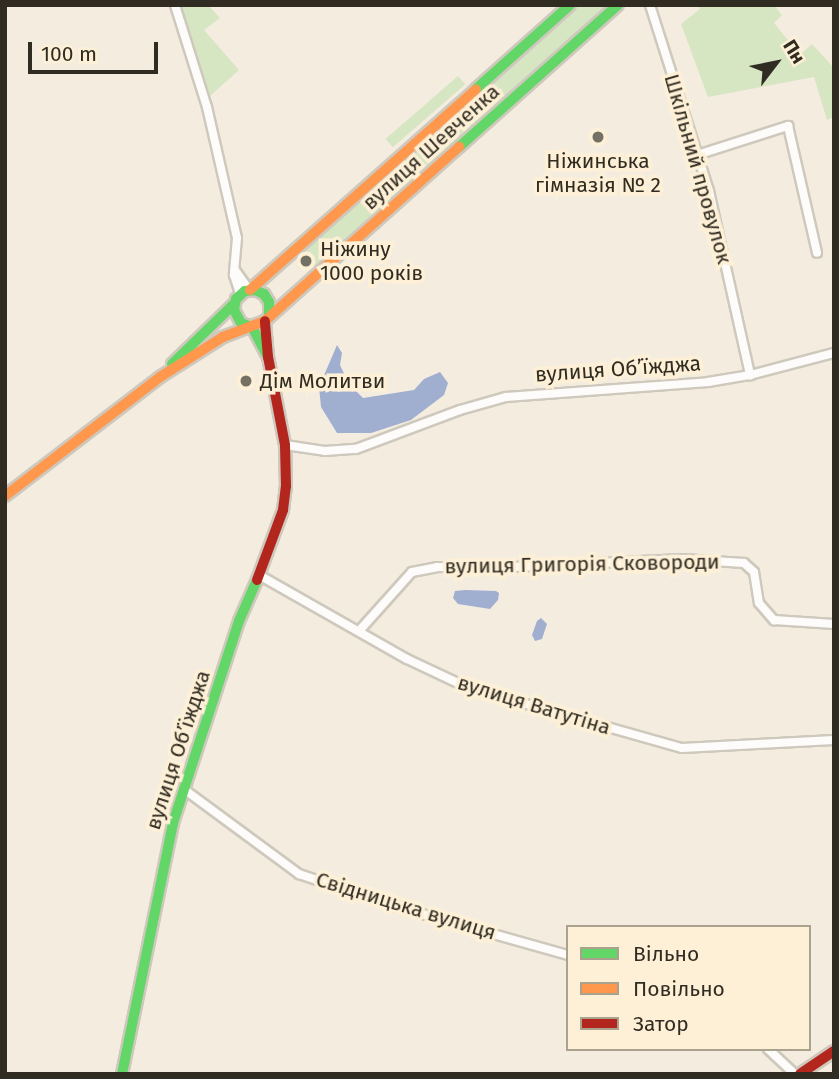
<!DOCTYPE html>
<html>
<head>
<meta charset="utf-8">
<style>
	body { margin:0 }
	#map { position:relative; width:839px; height:1079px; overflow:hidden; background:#f4eddf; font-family:"Fira Sans",sans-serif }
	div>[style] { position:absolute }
	.green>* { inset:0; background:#d6e5c2; transform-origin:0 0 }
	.water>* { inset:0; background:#a0afcf }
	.roads { filter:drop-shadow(2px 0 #cec8bd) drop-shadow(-2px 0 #cec8bd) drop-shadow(0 2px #cec8bd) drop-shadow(0 -2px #cec8bd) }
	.street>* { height:8px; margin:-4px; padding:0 4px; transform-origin:4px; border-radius:4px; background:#fdfcfa }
	.fast>* { height:10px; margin:-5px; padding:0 5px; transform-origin:5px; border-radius:5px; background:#63d668 }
	.slow>* { height:10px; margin:-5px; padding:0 5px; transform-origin:5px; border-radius:5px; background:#ff974d }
	.jam>* { height:10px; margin:-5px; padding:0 5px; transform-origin:5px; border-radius:5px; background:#b3261e }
	.dots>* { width:19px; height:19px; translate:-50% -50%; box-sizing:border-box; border:4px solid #fdf0d6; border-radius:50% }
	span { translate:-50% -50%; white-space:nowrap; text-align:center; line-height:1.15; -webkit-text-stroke:7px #fdf0d6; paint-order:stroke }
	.street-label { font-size:21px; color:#312c22 }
	.poi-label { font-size:21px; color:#312c22 }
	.left { translate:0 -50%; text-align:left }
	.frame { position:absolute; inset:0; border:7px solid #312c22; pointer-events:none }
	.legend { position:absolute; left:566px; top:925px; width:245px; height:126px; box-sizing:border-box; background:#fdf0d6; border:2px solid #aba28e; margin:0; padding:9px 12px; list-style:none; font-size:21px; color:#312c22 }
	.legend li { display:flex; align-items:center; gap:14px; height:35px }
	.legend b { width:35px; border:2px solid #aba28e }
	.north { position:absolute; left:741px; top:28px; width:70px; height:70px; -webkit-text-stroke:5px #fdf0d6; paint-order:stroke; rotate:58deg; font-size:19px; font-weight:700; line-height:28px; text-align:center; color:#312c22 }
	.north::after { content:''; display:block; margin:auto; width:24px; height:32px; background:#312c22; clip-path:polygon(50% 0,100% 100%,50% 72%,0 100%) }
	.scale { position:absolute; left:28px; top:42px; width:130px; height:32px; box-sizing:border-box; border:4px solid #312c22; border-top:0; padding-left:9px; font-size:21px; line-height:24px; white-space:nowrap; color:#312c22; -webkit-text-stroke:5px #fdf0d6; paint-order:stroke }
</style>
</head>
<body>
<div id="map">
	<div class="green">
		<div style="clip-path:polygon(181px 5px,208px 5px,220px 18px,204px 30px,239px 70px,210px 96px)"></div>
		<div style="clip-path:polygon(580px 5px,613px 5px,311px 270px,298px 268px,297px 254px)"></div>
		<div style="clip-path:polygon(697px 5px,774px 5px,782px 15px,774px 23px,800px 55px,812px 44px,834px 68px,834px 117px,827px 120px,814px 77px,708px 97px,681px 24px,700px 9px)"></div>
		<div style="left:458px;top:76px;width:11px;height:96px;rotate:49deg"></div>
	</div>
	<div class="water">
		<div style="clip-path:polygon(337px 345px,342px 353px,340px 365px,349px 384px,363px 398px,414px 390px,424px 379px,440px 372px,448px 383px,444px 395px,411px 420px,371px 433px,337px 433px,321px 407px,319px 387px)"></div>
		<div style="clip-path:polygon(465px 590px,496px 591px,499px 593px,498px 600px,490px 609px,458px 604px,453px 598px,455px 591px)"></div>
		<div style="clip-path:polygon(541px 618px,547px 624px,542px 639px,535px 641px,532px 635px,537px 621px)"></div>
	</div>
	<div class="roads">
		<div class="street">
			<div style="left:175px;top:5px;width:107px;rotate:72.6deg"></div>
			<div style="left:207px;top:107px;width:134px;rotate:77.1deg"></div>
			<div style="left:237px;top:238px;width:37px;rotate:95deg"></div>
			<div style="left:234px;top:275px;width:20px;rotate:72deg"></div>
			<div style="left:650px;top:5px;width:195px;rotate:72.4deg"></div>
			<div style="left:709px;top:191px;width:189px;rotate:77.4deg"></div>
			<div style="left:697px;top:155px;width:96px;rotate:-17.7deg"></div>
			<div style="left:788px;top:126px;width:130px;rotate:77.1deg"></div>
			<div style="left:235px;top:270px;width:24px;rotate:55deg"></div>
			<div style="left:285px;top:445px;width:40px;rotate:8.5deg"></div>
			<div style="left:325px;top:451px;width:31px;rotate:-4deg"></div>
			<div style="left:356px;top:449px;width:111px;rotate:-20.6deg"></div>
			<div style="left:460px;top:410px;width:48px;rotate:-15.8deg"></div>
			<div style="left:506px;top:397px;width:203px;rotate:-4.2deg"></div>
			<div style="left:708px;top:382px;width:43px;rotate:-9.5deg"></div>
			<div style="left:750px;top:375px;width:87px;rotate:-14.7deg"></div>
			<div style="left:259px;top:575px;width:170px;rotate:29.6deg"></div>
			<div style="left:407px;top:659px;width:59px;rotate:25.3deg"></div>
			<div style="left:460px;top:684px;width:62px;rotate:17deg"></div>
			<div style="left:519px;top:702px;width:169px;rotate:15.8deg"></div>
			<div style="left:682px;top:748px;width:152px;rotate:-3deg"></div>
			<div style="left:359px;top:631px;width:79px;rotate:-48.1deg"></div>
			<div style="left:412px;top:572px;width:25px;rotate:-11deg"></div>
			<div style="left:437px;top:567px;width:54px;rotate:1.1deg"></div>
			<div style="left:491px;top:568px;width:192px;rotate:-2.7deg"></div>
			<div style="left:683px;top:559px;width:61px;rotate:3.8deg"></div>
			<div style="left:744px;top:563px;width:13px;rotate:42deg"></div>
			<div style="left:754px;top:572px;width:31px;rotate:81deg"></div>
			<div style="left:759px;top:603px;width:23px;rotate:49deg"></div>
			<div style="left:774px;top:620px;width:60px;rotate:3.8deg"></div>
			<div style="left:185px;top:790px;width:142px;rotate:36.4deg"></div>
			<div style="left:299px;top:874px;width:103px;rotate:18.6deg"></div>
			<div style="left:397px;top:907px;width:178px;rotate:15.7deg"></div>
			<div style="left:768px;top:1049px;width:37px;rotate:43deg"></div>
		</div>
		<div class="fast">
			<div style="left:476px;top:89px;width:126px;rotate:-41.8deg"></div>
			<div style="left:459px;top:147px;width:213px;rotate:-41.8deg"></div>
			<div style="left:251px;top:327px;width:11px;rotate:-158deg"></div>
			<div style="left:241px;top:323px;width:15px;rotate:-118deg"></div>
			<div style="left:234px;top:310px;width:11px;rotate:-80deg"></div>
			<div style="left:236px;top:299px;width:12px;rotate:-42deg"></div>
			<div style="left:245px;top:291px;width:10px;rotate:-6deg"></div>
			<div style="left:255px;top:290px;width:10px;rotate:24deg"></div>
			<div style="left:264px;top:294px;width:9px;rotate:58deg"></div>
			<div style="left:269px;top:302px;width:15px;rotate:90deg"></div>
			<div style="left:252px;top:327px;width:32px;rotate:62deg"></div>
			<div style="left:172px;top:364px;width:86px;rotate:-44.1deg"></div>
			<div style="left:122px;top:1074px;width:256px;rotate:-78.5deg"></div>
			<div style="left:173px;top:823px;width:213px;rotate:-71.9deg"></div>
			<div style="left:239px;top:621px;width:45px;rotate:-66.3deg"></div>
		</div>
		<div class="slow">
			<div style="left:250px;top:290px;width:302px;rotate:-41.6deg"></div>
			<div style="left:5px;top:496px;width:195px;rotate:-37.5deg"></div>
			<div style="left:160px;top:377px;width:75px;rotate:-32.4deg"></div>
			<div style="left:223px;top:337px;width:45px;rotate:-20.9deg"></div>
			<div style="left:265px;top:321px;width:261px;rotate:-41.9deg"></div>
		</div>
		<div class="jam">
			<div style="left:257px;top:580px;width:75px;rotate:-69.6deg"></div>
			<div style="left:283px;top:510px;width:24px;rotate:-83deg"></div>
			<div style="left:286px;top:486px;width:41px;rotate:-91.4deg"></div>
			<div style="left:285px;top:445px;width:90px;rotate:-100.9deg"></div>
			<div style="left:268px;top:357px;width:36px;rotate:-95deg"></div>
			<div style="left:800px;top:1074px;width:41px;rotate:-34.1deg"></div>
		</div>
	</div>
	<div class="dots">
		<div style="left:598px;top:137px;background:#757064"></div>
		<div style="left:306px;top:261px;background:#757064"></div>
		<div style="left:246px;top:381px;background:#757064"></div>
	</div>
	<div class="street-label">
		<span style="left:431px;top:147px;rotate:-42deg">вулиця Шевченка</span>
		<span style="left:698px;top:169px;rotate:74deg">Шкільний провулок</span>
		<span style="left:618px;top:369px;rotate:-4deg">вулиця Обʼїжджа</span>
		<span style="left:582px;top:564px;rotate:-1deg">вулиця Григорія Сковороди</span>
		<span style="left:534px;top:705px;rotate:17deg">вулиця Ватутіна</span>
		<span style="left:178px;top:750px;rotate:-72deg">вулиця Обʼїжджа</span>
		<span style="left:406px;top:906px;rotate:17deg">Свідницька вулиця</span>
	</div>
	<div class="poi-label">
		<span style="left:598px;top:173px">Ніжинська<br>гімназія № 2</span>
		<span class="left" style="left:320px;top:261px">Ніжину<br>1000 років</span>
		<span class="left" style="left:260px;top:381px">Дім Молитви</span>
	</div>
	<div class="frame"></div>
	<ul class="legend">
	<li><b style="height:9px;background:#63d668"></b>Вільно</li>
	<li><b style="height:9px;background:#ff974d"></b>Повільно</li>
	<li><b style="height:9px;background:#b3261e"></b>Затор</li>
	</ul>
	<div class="north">Пн</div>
	<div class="scale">100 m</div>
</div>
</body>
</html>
